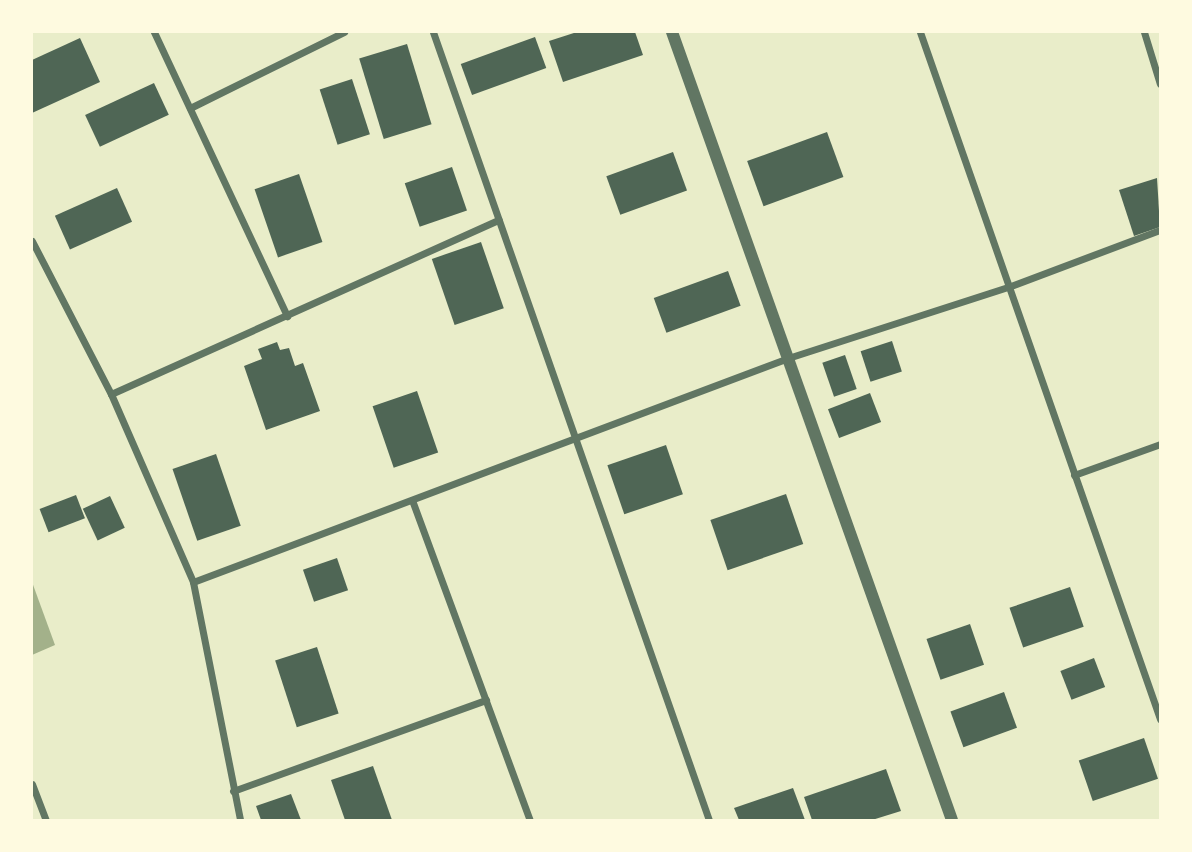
<!DOCTYPE html>
<html>
<head>
<meta charset="utf-8">
<style>
	body { margin:0 }
	#map { position:relative; width:1192px; height:852px; overflow:hidden; background:#e9edc9; font-family:Rubik,sans-serif }
	div>[style] { position:absolute }
	.water>* { inset:0; background:#a3b18a }
	.building>* { inset:0; background:#4f6655; transform-origin:0 0 }
	.minor>* { height:7px; margin:-3.5px; padding:0 3.5px; transform-origin:3.5px; border-radius:3.5px; background:#617663 }
	.tertiary>* { height:12px; margin:-6px; padding:0 6px; transform-origin:6px; border-radius:6px; background:#617663 }
	span { translate:-50% -50%; white-space:nowrap; text-align:center; line-height:1.15; -webkit-text-stroke:5px #fefae0; paint-order:stroke }
	.frame { position:absolute; inset:0; border:33px solid #fefae0; pointer-events:none }
</style>
</head>
<body>
<div id="map">
	<div class="water">
		<div style="clip-path:polygon(32px 582px,55px 645px,32px 655px)"></div>
	</div>
	<div class="building">
		<div style="clip-path:polygon(577px 32px,635px 32px,643px 55px,563px 82px,549px 41px)"></div>
		<div style="left:535px;top:37px;width:33px;height:79px;rotate:70deg"></div>
		<div style="clip-path:polygon(80px 38px,100px 82px,32px 113px,32px 60px)"></div>
		<div style="left:407px;top:44px;width:84px;height:50px;rotate:73deg"></div>
		<div style="left:352px;top:79px;width:58px;height:34px;rotate:72deg"></div>
		<div style="left:154px;top:83px;width:35px;height:76px;rotate:65deg"></div>
		<div style="left:827px;top:132px;width:48px;height:85px;rotate:70deg"></div>
		<div style="left:673px;top:152px;width:41px;height:71px;rotate:70deg"></div>
		<div style="left:452px;top:167px;width:46px;height:50px;rotate:71deg"></div>
		<div style="left:299px;top:174px;width:72px;height:47px;rotate:71deg"></div>
		<div style="clip-path:polygon(1157px 178px,1160px 227px,1134px 236px,1119px 190px)"></div>
		<div style="left:117px;top:188px;width:37px;height:68px;rotate:66deg"></div>
		<div style="left:481px;top:242px;width:70px;height:52px;rotate:71deg"></div>
		<div style="left:728px;top:271px;width:37px;height:79px;rotate:70deg"></div>
		<div style="left:892px;top:341px;width:32px;height:33px;rotate:72deg"></div>
		<div style="clip-path:polygon(277px 342px,280px 350px,289px 348px,295px 366px,303px 363px,320px 411px,266px 430px,244px 366px,262px 359px,258px 349px)"></div>
		<div style="left:845px;top:355px;width:36px;height:24px;rotate:71deg"></div>
		<div style="left:417px;top:391px;width:65px;height:47px;rotate:71deg"></div>
		<div style="left:870px;top:393px;width:31px;height:45px;rotate:69deg"></div>
		<div style="left:666px;top:445px;width:52px;height:62px;rotate:71deg"></div>
		<div style="left:216px;top:454px;width:76px;height:46px;rotate:71deg"></div>
		<div style="left:786px;top:494px;width:53px;height:80px;rotate:71deg"></div>
		<div style="left:76px;top:495px;width:25px;height:39px;rotate:69deg"></div>
		<div style="left:110px;top:496px;width:35px;height:30px;rotate:65deg"></div>
		<div style="left:337px;top:558px;width:34px;height:36px;rotate:71deg"></div>
		<div style="left:1070px;top:587px;width:42px;height:64px;rotate:71deg"></div>
		<div style="left:970px;top:624px;width:43px;height:46px;rotate:71deg"></div>
		<div style="left:317px;top:647px;width:70px;height:44px;rotate:72deg"></div>
		<div style="left:1094px;top:658px;width:31px;height:36px;rotate:69deg"></div>
		<div style="left:1004px;top:692px;width:38px;height:57px;rotate:70deg"></div>
		<div style="left:1144px;top:738px;width:43px;height:69px;rotate:71deg"></div>
		<div style="clip-path:polygon(373px 766px,392px 820px,345px 820px,331px 780px)"></div>
		<div style="clip-path:polygon(886px 769px,901px 811px,872px 820px,812px 820px,804px 797px)"></div>
		<div style="clip-path:polygon(793px 788px,805px 820px,739px 820px,734px 808px)"></div>
		<div style="clip-path:polygon(291px 794px,301px 820px,261px 820px,256px 806px)"></div>
	</div>
	<div class="minor">
		<div style="left:154px;top:32px;width:314px;rotate:64.9deg"></div>
		<div style="left:433px;top:32px;width:835px;rotate:70.7deg"></div>
		<div style="left:920px;top:32px;width:728px;rotate:70.74deg"></div>
		<div style="left:1144px;top:32px;width:54px;rotate:72.9deg"></div>
		<div style="left:190px;top:108px;width:172px;rotate:-26.3deg"></div>
		<div style="left:32px;top:241px;width:172px;rotate:62.7deg"></div>
		<div style="left:111px;top:394px;width:205px;rotate:66.4deg"></div>
		<div style="left:193px;top:582px;width:243px;rotate:78.8deg"></div>
		<div style="left:111px;top:394px;width:425px;rotate:-24.2deg"></div>
		<div style="left:1074px;top:475px;width:91px;rotate:-19.8deg"></div>
		<div style="left:412px;top:500px;width:341px;rotate:69.8deg"></div>
		<div style="left:193px;top:582px;width:636px;rotate:-20.63deg"></div>
		<div style="left:788px;top:358px;width:231px;rotate:-17.9deg"></div>
		<div style="left:1008px;top:287px;width:162px;rotate:-20.6deg"></div>
		<div style="left:32px;top:784px;width:39px;rotate:69deg"></div>
		<div style="left:233px;top:791px;width:269px;rotate:-19.8deg"></div>
	</div>
	<div class="tertiary">
		<div style="left:672px;top:32px;width:836px;rotate:70.44deg"></div>
	</div>
	<div class="frame"></div>
</div>
</body>
</html>
